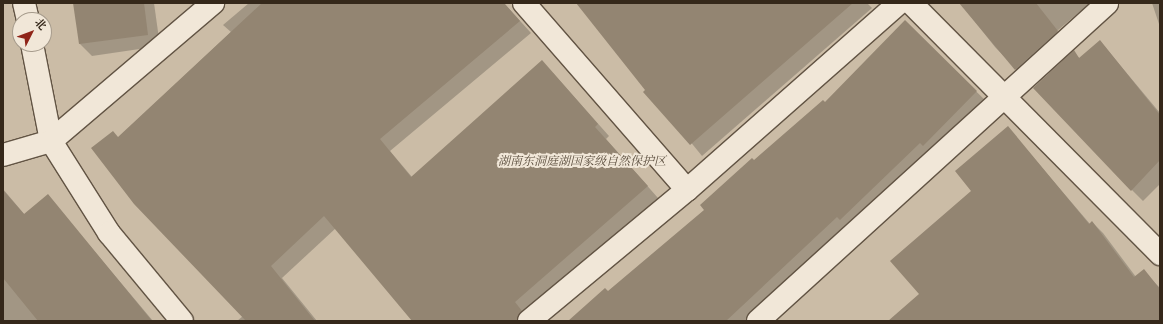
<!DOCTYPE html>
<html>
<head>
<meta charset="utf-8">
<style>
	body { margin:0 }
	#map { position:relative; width:1163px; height:324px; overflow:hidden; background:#eadac3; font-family:Alegreya,"Noto Serif SC",serif }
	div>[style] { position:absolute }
	.green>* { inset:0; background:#cbbca6 }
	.shadow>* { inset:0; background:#0003 }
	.building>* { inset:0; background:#938572 }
	.roads { filter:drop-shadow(1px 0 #625444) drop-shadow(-1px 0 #625444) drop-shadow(0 1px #625444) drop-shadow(0 -1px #625444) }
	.street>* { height:22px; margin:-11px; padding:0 11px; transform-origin:11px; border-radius:11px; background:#f1e7d8 }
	span { translate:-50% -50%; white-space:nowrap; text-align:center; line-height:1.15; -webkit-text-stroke:4px #f1e7d8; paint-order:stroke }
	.park-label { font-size:12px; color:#5a4d3d; font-style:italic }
	.frame { position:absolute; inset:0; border:4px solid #35281a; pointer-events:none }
	.north { position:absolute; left:12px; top:12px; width:40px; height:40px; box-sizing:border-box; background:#f1e7d8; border:1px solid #a69b8c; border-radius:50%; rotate:48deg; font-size:11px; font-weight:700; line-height:16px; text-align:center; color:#35281a }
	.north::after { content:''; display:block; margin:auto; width:14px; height:18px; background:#8f2418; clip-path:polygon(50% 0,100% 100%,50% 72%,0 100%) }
</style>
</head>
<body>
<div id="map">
	<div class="green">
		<div style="clip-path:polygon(evenodd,3px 3px,1160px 3px,1160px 321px,3px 321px,3px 3px,20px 20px,44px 20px,44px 44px,20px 44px,20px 20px)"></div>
	</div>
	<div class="shadow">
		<div style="clip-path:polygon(74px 3px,154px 3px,160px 46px,92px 56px,80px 44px)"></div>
		<div style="clip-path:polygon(249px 3px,504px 3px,531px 33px,390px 151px,412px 177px,553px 73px,609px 136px,606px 139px,658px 198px,526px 314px,530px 321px,413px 321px,336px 228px,282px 278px,317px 321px,237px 321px,243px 316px,118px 138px,231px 32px,223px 25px)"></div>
		<div style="clip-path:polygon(578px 3px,867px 3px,872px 8px,702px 156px)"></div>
		<div style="clip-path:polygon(960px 3px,1090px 3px,1057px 31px,1067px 41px,1027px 80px,995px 47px)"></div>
		<div style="clip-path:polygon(1152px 3px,1160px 3px,1160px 27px)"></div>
		<div style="clip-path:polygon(905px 22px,987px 102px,748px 321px,569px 321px,609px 293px,705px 210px,754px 161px,825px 103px)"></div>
		<div style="clip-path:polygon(1100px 41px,1160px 113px,1160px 184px,1143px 201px,1132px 190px,1074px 52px,1080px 59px)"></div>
		<div style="clip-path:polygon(1008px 128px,1090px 224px,1092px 222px,1103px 233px,1136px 277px,1143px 271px,1160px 288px,1160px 321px,890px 321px,920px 294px,972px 191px)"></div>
		<div style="clip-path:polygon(3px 189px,25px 215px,48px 196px,153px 321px,3px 321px)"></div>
	</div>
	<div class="building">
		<div style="clip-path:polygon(73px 3px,144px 3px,148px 35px,79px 44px)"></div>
		<div style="clip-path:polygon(262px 3px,504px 3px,520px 21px,380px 139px,411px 177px,542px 60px,598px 124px,595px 127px,648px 186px,515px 302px,522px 311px,517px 321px,412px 321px,324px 216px,271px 266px,315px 321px,246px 321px,134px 204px,91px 148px,113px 131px,118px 137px)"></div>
		<div style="clip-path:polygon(576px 3px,853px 3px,690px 145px,643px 92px,645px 90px)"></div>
		<div style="clip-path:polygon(959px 3px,1036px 3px,1058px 31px,1015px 70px)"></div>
		<div style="clip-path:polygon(905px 20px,977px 91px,923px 146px,920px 143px,840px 220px,837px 217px,726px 321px,568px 321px,605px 288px,608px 291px,704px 210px,700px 205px,752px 158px,754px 160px,823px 100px,825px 102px)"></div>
		<div style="clip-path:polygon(1100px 40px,1160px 115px,1160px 160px,1131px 191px,1033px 88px,1074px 50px,1079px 58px)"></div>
		<div style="clip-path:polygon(1008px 126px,1089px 224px,1092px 221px,1134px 277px,1144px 269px,1160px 289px,1160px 321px,888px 321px,919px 294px,890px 261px,971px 191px,955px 171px)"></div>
		<div style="clip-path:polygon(3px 190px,24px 214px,48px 194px,152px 321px,38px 321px,3px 278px)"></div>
	</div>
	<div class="roads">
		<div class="street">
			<div style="left:24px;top:3px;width:17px;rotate:77deg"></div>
			<div style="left:524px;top:3px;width:248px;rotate:48.9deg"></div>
			<div style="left:911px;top:3px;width:354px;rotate:45.2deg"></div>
			<div style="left:32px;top:44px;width:99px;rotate:78.9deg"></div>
			<div style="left:51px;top:141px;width:109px;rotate:57.8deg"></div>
			<div style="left:109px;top:233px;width:114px;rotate:50.3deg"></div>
			<div style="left:3px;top:155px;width:50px;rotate:-16.3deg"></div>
			<div style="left:51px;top:141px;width:213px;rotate:-40.4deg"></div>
			<div style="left:529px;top:321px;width:205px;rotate:-39.7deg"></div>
			<div style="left:687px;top:190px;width:283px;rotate:-41.4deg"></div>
			<div style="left:758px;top:321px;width:472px;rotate:-42.3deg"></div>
		</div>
	</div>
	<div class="park-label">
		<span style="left:582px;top:162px">湖南东洞庭湖国家级自然保护区</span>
	</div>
	<div class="frame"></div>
	<div class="north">北</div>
</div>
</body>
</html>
